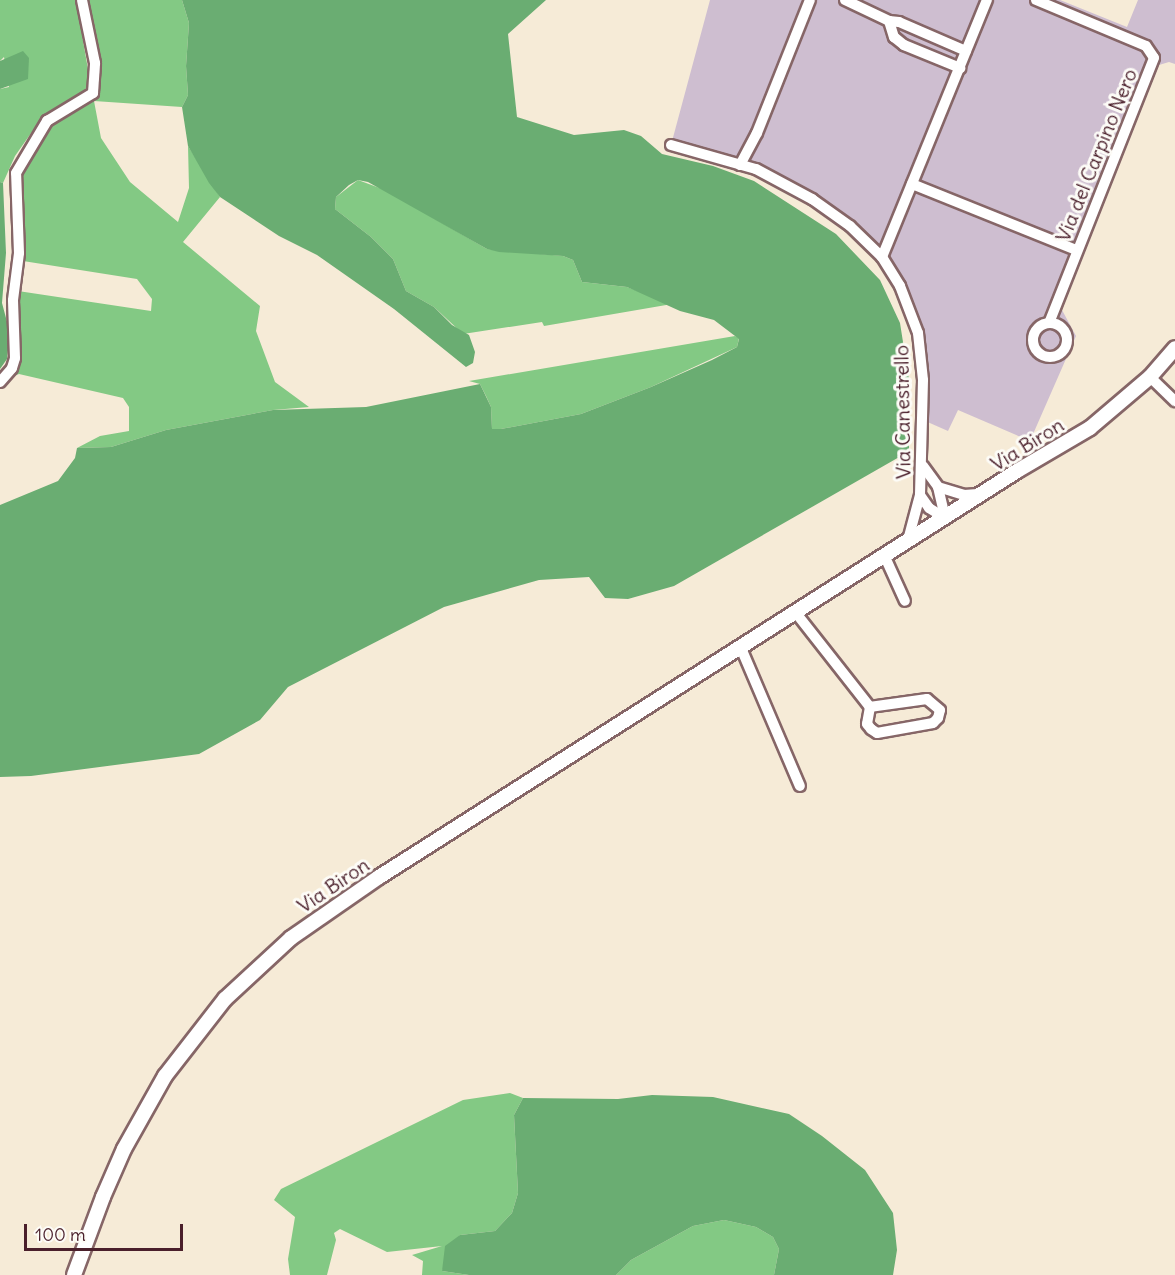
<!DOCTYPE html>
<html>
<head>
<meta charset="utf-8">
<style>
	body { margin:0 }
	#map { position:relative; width:1175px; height:1275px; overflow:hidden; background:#f6ebd7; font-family:Delius,sans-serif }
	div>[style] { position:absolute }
	.industrial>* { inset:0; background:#cebed0 }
	.green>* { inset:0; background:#83c984 }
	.forest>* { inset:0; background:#6aad72 }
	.roads { filter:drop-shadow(2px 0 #866667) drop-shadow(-2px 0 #866667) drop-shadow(0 2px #866667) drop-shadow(0 -2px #866667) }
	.minor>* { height:10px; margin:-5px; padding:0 5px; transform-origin:5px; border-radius:5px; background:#fff }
	.minor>.ring { margin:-5px; padding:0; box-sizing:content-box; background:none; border:10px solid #fff; border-radius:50% }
	.tertiary>* { height:14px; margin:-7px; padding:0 7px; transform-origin:7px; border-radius:7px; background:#fff }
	span { translate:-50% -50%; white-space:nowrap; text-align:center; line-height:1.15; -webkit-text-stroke:6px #fdfcf7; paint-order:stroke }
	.street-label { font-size:20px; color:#4a1f2b }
	.scale { position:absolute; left:24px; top:1224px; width:159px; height:27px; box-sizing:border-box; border:3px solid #4a1f2b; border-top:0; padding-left:8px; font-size:18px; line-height:21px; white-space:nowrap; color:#4a1f2b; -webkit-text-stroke:4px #fdfcf7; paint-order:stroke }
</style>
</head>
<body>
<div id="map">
	<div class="industrial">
		<div style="clip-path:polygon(710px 0,1060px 0,1127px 27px,1138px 0,1175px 0,1175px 64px,1169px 62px,1159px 65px,1070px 285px,1062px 310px,1076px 336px,1030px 441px,958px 410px,948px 431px,923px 420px,921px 353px,900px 286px,850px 226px,776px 177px,671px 145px)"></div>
	</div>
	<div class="green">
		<div style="clip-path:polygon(0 0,76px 0,90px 81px,82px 95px,53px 111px,36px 126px,15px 156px,3px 183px,0 182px,0 89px,9px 87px,4px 57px,0 61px)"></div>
		<div style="clip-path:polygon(84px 0,182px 0,189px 23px,186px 66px,188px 95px,182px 107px,94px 101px,101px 138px,130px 182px,178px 222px,189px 188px,188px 146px,220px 197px,183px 242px,260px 306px,256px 331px,275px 382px,309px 407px,273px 410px,166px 430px,111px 447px,77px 448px,100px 436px,129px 431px,129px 407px,123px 398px,19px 374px,14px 376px,21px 349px,18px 291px,151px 311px,152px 299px,137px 279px,23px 261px,20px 174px,36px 145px,58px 117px,93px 101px,98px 91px)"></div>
		<div style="clip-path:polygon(358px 180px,385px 190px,487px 249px,563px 256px,573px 260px,582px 282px,627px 287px,672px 304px,544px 326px,542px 322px,463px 334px,434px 307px,406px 291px,393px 259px,371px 237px,335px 209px,336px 197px)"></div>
		<div style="clip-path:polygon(735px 336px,739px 338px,737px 347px,651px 387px,581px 414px,501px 429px,492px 430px,491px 407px,486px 396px,480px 384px,469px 381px)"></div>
		<div style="clip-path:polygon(510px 1093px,523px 1098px,514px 1115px,518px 1193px,512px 1213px,495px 1231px,460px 1235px,442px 1271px,469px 1275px,422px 1275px,423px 1261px,412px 1255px,442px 1246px,387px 1252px,340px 1229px,334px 1233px,336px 1240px,327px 1275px,290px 1275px,288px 1259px,295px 1217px,274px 1200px,281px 1189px,463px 1100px)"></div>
		<div style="clip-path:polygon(724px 1220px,756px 1227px,773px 1237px,779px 1249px,774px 1275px,616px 1275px,631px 1260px,693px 1226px)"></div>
	</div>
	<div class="forest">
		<div style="clip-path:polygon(182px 0,546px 0,508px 34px,517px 117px,574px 135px,624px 130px,641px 136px,662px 154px,713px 166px,754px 181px,836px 234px,880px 280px,900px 323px,909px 380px,909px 456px,901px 456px,674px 586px,628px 599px,605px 598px,589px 577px,539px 580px,444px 607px,288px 687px,260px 720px,199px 754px,31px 776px,0 777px,0 505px,58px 481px,75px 458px,77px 448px,111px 447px,166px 430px,273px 410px,366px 407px,480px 384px,491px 407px,492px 429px,501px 429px,581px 414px,651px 387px,712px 360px,737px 347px,739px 339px,714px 320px,680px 311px,627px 287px,582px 282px,573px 260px,563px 256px,499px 252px,487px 249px,368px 182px,358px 180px,349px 185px,336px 197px,335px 209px,371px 237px,393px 259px,406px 291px,434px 307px,452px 325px,469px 335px,475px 352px,473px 363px,466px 367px,394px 309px,317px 255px,279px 236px,220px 197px,209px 183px,188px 146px,182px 107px,188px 95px,186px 66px,189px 23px)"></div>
		<div style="clip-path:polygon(23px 51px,29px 58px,28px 79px,0 89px,0 61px)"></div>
		<div style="clip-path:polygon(0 182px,3px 183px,6px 253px,2px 303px,10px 333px,7px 359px,0 369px)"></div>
		<div style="clip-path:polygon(652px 1095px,713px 1097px,789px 1114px,822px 1136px,865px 1170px,893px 1213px,897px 1250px,893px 1275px,774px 1275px,779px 1249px,773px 1237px,756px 1227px,724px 1220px,693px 1226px,631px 1260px,616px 1275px,469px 1275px,442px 1271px,445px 1246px,460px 1235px,495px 1231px,512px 1213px,518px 1193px,514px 1115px,523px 1098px,618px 1099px)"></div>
	</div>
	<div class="roads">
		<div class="minor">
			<div style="left:845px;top:0;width:49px;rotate:25.5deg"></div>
			<div style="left:889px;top:21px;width:10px;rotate:6deg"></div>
			<div style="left:899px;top:22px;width:73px;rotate:23.4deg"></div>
			<div style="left:1036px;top:0;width:119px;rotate:22.7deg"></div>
			<div style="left:1146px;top:46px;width:14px;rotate:56deg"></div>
			<div style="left:1154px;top:58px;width:285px;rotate:111.6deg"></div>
			<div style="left:889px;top:21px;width:17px;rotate:73deg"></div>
			<div style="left:894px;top:37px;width:13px;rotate:39deg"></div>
			<div style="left:904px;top:45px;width:61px;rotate:22.3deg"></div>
			<div style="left:671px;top:145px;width:88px;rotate:15.8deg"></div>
			<div style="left:756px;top:169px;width:64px;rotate:28.2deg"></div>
			<div style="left:812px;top:199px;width:47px;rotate:35.4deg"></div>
			<div style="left:850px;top:226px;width:45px;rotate:44.1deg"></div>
			<div style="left:882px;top:257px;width:34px;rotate:58deg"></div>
			<div style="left:900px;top:286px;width:50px;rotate:69deg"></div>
			<div style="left:918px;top:333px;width:47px;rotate:83.9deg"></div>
			<div style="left:923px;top:380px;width:115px;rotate:91.5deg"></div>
			<div style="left:920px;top:495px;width:47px;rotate:104.9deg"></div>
			<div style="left:740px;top:165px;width:36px;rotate:-62deg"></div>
			<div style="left:757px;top:133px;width:143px;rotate:-68.3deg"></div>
			<div style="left:912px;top:184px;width:177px;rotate:21.9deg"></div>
			<div style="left:882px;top:257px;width:278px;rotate:-67.8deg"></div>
			<div class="ring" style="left:1033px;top:323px;width:24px;height:24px"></div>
			<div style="left:1150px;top:377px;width:35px;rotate:44deg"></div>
			<div style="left:0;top:382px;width:18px;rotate:-49deg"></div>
			<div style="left:12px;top:368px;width:10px;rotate:-73deg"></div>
			<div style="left:15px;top:358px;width:58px;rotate:-92deg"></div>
			<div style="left:13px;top:300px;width:47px;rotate:-82.7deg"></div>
			<div style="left:19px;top:253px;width:80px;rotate:-92.1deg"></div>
			<div style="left:16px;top:173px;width:61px;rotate:-59.2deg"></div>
			<div style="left:47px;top:121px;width:54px;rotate:-31.3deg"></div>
			<div style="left:93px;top:93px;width:30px;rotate:-86deg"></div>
			<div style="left:95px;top:63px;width:64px;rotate:-101.7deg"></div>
			<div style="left:923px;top:466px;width:26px;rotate:54deg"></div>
			<div style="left:938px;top:487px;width:27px;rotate:17deg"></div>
			<div style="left:964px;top:495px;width:14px;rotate:-4deg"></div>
			<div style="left:938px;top:487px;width:32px;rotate:77deg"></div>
			<div style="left:920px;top:495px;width:16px;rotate:55deg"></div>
			<div style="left:929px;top:508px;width:19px;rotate:32deg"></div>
			<div style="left:885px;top:557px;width:48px;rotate:65.6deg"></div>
			<div style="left:796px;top:613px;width:120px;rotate:51.8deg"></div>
			<div style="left:870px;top:707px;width:17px;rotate:100deg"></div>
			<div style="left:867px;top:724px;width:6px;rotate:51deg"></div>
			<div style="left:871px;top:729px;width:7px;rotate:34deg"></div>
			<div style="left:877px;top:733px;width:57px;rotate:-10.1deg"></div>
			<div style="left:933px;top:723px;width:7px;rotate:-45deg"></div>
			<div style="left:938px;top:718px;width:8px;rotate:-76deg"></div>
			<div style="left:940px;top:710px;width:17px;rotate:-140deg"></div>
			<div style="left:927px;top:699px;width:58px;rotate:172deg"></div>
			<div style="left:741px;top:648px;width:150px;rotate:66.9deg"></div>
		</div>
		<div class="tertiary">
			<div style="left:74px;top:1275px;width:83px;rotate:-69.6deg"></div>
			<div style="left:103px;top:1197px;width:52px;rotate:-66.4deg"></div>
			<div style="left:124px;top:1149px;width:84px;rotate:-60.7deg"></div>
			<div style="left:165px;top:1076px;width:98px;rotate:-52.1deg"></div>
			<div style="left:225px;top:999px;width:90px;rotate:-42.7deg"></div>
			<div style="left:291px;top:938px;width:107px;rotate:-34.7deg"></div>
			<div style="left:379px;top:877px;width:756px;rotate:-32.47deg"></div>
			<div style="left:1017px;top:471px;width:85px;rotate:-30.5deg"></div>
			<div style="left:1090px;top:428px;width:79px;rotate:-40.4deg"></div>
			<div style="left:1150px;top:377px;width:38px;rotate:-49deg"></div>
		</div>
	</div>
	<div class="street-label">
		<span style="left:1096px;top:155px;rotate:-68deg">Via del Carpino Nero</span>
		<span style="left:902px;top:412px;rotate:-91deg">Via Canestrello</span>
		<span style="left:1027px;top:444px;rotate:-32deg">Via Biron</span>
		<span style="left:333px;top:885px;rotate:-34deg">Via Biron</span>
	</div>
	<div class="scale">100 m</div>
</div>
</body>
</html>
